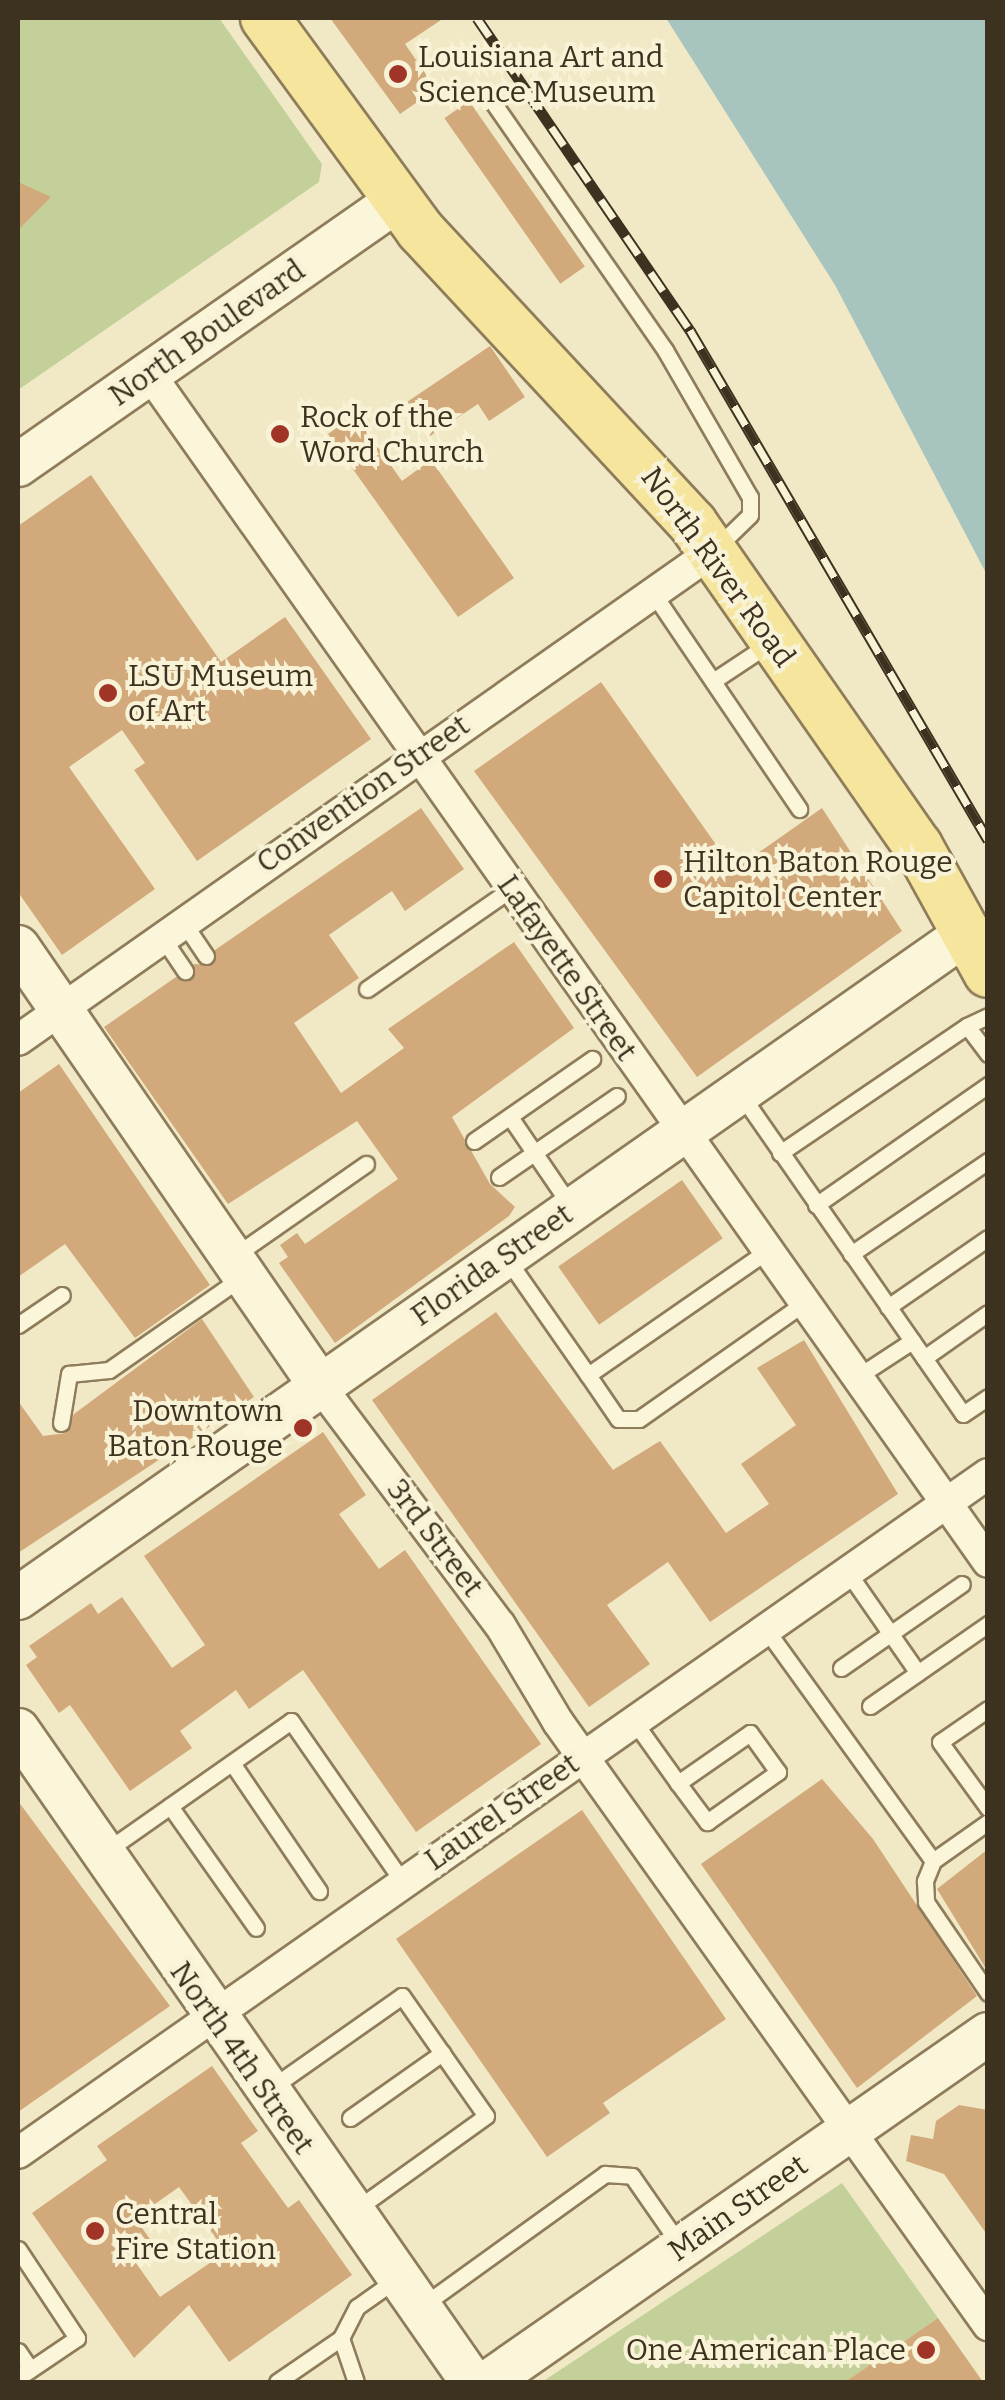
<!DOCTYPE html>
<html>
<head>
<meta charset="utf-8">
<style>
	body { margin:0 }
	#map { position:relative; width:1005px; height:2400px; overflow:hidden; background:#f1e9c6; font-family:Bitter,serif }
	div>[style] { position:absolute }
	.green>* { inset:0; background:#c3d099 }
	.water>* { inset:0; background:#a8c4bf }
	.building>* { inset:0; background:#d1a97a; transform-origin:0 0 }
	.roads { filter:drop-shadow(2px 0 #8e7c5a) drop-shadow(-2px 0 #8e7c5a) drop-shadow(0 2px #8e7c5a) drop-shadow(0 -2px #8e7c5a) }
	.lane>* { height:15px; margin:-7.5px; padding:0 7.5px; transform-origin:7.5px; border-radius:7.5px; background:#fbf5da }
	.street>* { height:30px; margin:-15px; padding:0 15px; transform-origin:15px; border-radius:15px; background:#fbf5da }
	.secondary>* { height:42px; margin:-21px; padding:0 21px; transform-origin:21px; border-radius:21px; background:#fbf5da }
	.primary>* { height:48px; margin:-24px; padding:0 24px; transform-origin:24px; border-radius:24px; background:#f5e59d }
	.rail>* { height:11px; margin-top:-5.5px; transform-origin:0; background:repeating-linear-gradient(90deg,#f8f2d6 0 22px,#3d311f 0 44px); box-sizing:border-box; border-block:2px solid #3d311f }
	.dots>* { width:28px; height:28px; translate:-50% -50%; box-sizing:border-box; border:5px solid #f8f2d6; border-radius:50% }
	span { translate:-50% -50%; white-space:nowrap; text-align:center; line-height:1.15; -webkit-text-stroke:8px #f8f2d6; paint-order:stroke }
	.poi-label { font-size:30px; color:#3d311f }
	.left { translate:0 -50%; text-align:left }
	.right { translate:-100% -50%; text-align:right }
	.street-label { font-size:30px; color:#3d311f }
	.frame { position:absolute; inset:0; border:20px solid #3d311f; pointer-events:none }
</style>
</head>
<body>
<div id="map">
	<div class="green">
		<div style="clip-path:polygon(18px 18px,219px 18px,322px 164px,319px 182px,18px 390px)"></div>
		<div style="clip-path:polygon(842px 2183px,938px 2318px,845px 2382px,542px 2382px)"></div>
	</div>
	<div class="water">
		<div style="clip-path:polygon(666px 18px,987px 18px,987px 575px,835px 285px)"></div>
	</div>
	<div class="building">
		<div style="clip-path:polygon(330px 18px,444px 18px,405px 44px,436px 89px,400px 114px)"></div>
		<div style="left:469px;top:101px;width:202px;height:30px;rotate:55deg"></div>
		<div style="clip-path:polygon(18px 182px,51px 197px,18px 230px)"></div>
		<div style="clip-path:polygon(490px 346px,525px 397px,489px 421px,478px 404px,430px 436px,407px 402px)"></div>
		<div style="clip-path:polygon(355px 415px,402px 481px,431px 460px,514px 578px,458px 617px,328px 434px)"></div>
		<div style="clip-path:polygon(91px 475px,221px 662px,285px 617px,371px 739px,197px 861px,134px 770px,145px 763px,122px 730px,69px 767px,155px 889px,62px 955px,18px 892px,18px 526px)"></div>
		<div style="clip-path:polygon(601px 682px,734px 870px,822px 808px,902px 931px,697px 1077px,474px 771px)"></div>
		<div style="clip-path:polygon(421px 808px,464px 869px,405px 911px,392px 891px,329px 935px,359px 978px,294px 1023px,341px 1093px,404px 1048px,388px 1029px,514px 942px,574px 1028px,452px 1117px,490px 1184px,515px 1207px,509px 1216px,335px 1343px,279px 1263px,288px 1257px,280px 1245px,297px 1233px,305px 1244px,398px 1179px,357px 1121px,228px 1204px,104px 1027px,176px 977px,192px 980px,194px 964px,213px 965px,215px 950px)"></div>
		<div style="clip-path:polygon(59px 1064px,210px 1285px,135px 1338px,65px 1244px,18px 1277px,18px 1093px)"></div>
		<div style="left:682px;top:1180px;width:71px;height:151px;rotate:55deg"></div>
		<div style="clip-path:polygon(496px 1312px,613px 1470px,660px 1441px,726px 1533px,769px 1504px,741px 1464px,796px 1425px,757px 1368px,804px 1340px,898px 1494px,710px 1622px,668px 1562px,607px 1605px,650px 1664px,589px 1707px,372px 1400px)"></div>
		<div style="clip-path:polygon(202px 1319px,254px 1397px,18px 1553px,18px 1401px,43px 1436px,66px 1433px,74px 1414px)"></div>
		<div style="clip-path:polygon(323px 1432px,366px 1495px,339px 1514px,379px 1569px,405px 1550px,541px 1744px,416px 1832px,303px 1670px,249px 1709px,236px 1690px,180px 1731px,192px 1748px,130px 1791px,70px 1705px,59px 1713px,26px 1665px,37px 1657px,29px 1646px,91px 1603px,98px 1614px,122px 1597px,172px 1668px,205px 1645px,144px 1556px)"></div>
		<div style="clip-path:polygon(822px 1779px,873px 1839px,977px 1996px,857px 2088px,701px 1864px)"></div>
		<div style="clip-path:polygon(18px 1801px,170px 2006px,18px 2112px)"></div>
		<div style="clip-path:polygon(582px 1810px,726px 2019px,603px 2103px,610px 2113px,547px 2157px,396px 1939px)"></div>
		<div style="clip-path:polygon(988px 1849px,988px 1972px,937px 1889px)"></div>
		<div style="clip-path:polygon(evenodd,212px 2066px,258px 2131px,241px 2143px,288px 2208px,299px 2200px,352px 2275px,229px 2362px,189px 2305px,134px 2358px,32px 2213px,107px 2160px,97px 2146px,212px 2066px,179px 2187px,226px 2252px,160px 2297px,131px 2256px,152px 2242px,135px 2218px,179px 2187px)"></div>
		<div style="clip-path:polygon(959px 2105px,988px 2110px,988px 2236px,944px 2174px,906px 2161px,911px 2135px,933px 2139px,936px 2121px)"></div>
		<div style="clip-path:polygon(938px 2318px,983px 2382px,845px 2382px)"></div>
	</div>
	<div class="roads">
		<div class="lane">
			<div style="left:492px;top:101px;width:303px;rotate:55.2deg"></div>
			<div style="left:665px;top:350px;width:170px;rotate:60deg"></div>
			<div style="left:750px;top:497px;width:18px;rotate:90deg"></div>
			<div style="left:750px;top:515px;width:49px;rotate:135.8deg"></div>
			<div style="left:653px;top:593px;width:261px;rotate:55.9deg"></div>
			<div style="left:713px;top:681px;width:71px;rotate:-33.5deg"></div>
			<div style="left:183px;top:922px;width:41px;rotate:55.9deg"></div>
			<div style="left:160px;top:934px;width:45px;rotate:56deg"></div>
			<div style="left:367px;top:989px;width:175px;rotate:-34.8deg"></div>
			<div style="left:988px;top:1016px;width:23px;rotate:155deg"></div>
			<div style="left:967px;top:1026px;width:35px;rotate:53deg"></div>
			<div style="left:742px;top:1096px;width:387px;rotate:55.2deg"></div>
			<div style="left:963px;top:1414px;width:30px;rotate:-34deg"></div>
			<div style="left:510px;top:1117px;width:110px;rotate:55.7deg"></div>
			<div style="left:474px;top:1141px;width:144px;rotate:-34.8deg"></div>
			<div style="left:780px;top:1153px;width:226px;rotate:-34.2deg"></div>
			<div style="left:499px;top:1177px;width:143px;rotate:-34.5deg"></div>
			<div style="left:816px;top:1205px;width:210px;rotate:-34.9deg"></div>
			<div style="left:767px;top:1251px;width:218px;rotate:145.3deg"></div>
			<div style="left:588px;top:1375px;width:53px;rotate:55.7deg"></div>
			<div style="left:618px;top:1419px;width:21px"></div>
			<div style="left:639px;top:1419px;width:202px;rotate:-35.1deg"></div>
			<div style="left:851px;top:1254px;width:166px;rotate:-34.2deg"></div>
			<div style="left:234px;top:1256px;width:161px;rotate:-34.9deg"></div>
			<div style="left:507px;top:1259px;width:141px;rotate:55.1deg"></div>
			<div style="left:888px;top:1307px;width:121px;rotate:-34.6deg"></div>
			<div style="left:18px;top:1325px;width:53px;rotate:-34.3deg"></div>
			<div style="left:924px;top:1358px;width:78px;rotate:-35.1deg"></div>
			<div style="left:857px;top:1377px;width:66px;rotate:-33.2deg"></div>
			<div style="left:61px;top:1423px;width:50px;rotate:-80.7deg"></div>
			<div style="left:69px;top:1374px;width:40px;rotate:-5.7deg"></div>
			<div style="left:109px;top:1370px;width:161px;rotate:-34.9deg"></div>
			<div style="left:847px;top:1571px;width:124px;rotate:55.2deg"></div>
			<div style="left:765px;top:1628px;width:287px;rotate:54.2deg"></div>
			<div style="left:841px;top:1668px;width:147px;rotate:-34.8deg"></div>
			<div style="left:870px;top:1706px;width:144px;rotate:-34.8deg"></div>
			<div style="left:988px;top:1709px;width:58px;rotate:145.5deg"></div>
			<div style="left:940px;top:1742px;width:82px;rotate:54deg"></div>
			<div style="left:633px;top:1720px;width:77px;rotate:54.5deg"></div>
			<div style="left:678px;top:1783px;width:49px;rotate:53.4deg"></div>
			<div style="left:707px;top:1822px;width:87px;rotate:-35.2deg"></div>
			<div style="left:778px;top:1772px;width:48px;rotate:-125.7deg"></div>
			<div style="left:750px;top:1733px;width:88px;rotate:145.2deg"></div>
			<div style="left:232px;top:1763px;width:155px;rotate:55.8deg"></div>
			<div style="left:170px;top:1806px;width:149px;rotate:54.8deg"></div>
			<div style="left:988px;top:1822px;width:67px;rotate:144.7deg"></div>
			<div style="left:933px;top:1861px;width:22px;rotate:112deg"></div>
			<div style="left:925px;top:1881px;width:21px;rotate:87deg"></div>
			<div style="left:926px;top:1902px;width:110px;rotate:55.7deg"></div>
			<div style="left:106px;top:1851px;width:226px;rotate:-35.1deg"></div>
			<div style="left:291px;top:1721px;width:196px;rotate:55.2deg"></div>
			<div style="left:271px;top:2088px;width:160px;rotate:-35.1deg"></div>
			<div style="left:402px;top:1996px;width:146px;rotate:55deg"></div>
			<div style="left:486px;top:2116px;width:161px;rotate:144.3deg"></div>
			<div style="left:350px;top:2118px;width:113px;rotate:-35.2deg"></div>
			<div style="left:18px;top:2249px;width:107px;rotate:56.5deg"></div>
			<div style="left:77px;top:2338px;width:71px;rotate:145.9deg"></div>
			<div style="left:422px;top:2306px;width:226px;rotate:-35.8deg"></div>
			<div style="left:605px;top:2174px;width:27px;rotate:4deg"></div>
			<div style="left:632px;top:2176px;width:84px;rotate:55.2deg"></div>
			<div style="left:341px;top:2338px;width:46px;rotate:71.2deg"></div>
			<div style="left:18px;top:2351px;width:22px;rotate:56deg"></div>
			<div style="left:277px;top:2382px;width:78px;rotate:-34.5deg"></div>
			<div style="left:341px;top:2338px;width:35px;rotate:-63deg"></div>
			<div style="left:357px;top:2307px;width:50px;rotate:-35.3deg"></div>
		</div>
		<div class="street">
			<div style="left:149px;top:373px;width:1455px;rotate:54.79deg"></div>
			<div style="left:18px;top:1040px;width:848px;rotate:-35.11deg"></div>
			<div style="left:321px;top:1387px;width:298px;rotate:53.1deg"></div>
			<div style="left:500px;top:1625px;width:113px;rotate:59.1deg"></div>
			<div style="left:558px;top:1722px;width:741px;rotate:54.51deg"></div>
			<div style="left:18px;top:2153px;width:1184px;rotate:-34.99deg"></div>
		</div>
		<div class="secondary">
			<div style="left:18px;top:465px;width:461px;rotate:-34.9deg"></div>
			<div style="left:18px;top:947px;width:534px;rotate:55.45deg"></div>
			<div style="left:18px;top:1598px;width:1159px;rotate:-35.02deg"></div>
			<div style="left:18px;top:1730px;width:794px;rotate:55.15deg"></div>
			<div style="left:488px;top:2382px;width:609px;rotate:-34.84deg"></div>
		</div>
		<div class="primary">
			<div style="left:265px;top:18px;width:263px;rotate:53.8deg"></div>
			<div style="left:420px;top:230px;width:401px;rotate:47.1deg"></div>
			<div style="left:693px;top:524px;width:393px;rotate:55.1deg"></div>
			<div style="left:918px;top:846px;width:145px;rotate:61.1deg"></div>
		</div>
	</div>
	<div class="rail">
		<div style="left:477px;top:18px;width:378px;rotate:55.7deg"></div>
		<div style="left:690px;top:330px;width:591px;rotate:59.7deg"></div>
	</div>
	<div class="dots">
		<div style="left:398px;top:74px;background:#a03527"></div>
		<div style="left:280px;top:434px;background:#a03527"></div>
		<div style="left:108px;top:693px;background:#a03527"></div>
		<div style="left:663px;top:879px;background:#a03527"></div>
		<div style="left:303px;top:1428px;background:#a03527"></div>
		<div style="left:95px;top:2231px;background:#a03527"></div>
		<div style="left:926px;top:2350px;background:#a03527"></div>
	</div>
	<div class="poi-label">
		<span class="left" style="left:418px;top:74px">Louisiana Art and<br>Science Museum</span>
		<span class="left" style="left:300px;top:434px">Rock of the<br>Word Church</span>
		<span class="left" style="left:128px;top:693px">LSU Museum<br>of Art</span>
		<span class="left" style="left:683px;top:879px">Hilton Baton Rouge<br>Capitol Center</span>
		<span class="right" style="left:283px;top:1428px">Downtown<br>Baton Rouge</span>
		<span class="left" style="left:115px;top:2231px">Central<br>Fire Station</span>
		<span class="right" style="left:906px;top:2350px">One American Place</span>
	</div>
	<div class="street-label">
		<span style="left:207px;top:333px;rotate:-35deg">North Boulevard</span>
		<span style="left:718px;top:567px;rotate:54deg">North River Road</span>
		<span style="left:363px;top:794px;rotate:-35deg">Convention Street</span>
		<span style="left:567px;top:968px;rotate:55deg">Lafayette Street</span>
		<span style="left:492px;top:1265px;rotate:-35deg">Florida Street</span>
		<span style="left:435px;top:1538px;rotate:53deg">3rd Street</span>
		<span style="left:502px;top:1812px;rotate:-35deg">Laurel Street</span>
		<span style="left:242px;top:2058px;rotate:55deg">North 4th Street</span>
		<span style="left:738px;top:2208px;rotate:-35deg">Main Street</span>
	</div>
	<div class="frame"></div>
</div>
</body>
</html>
